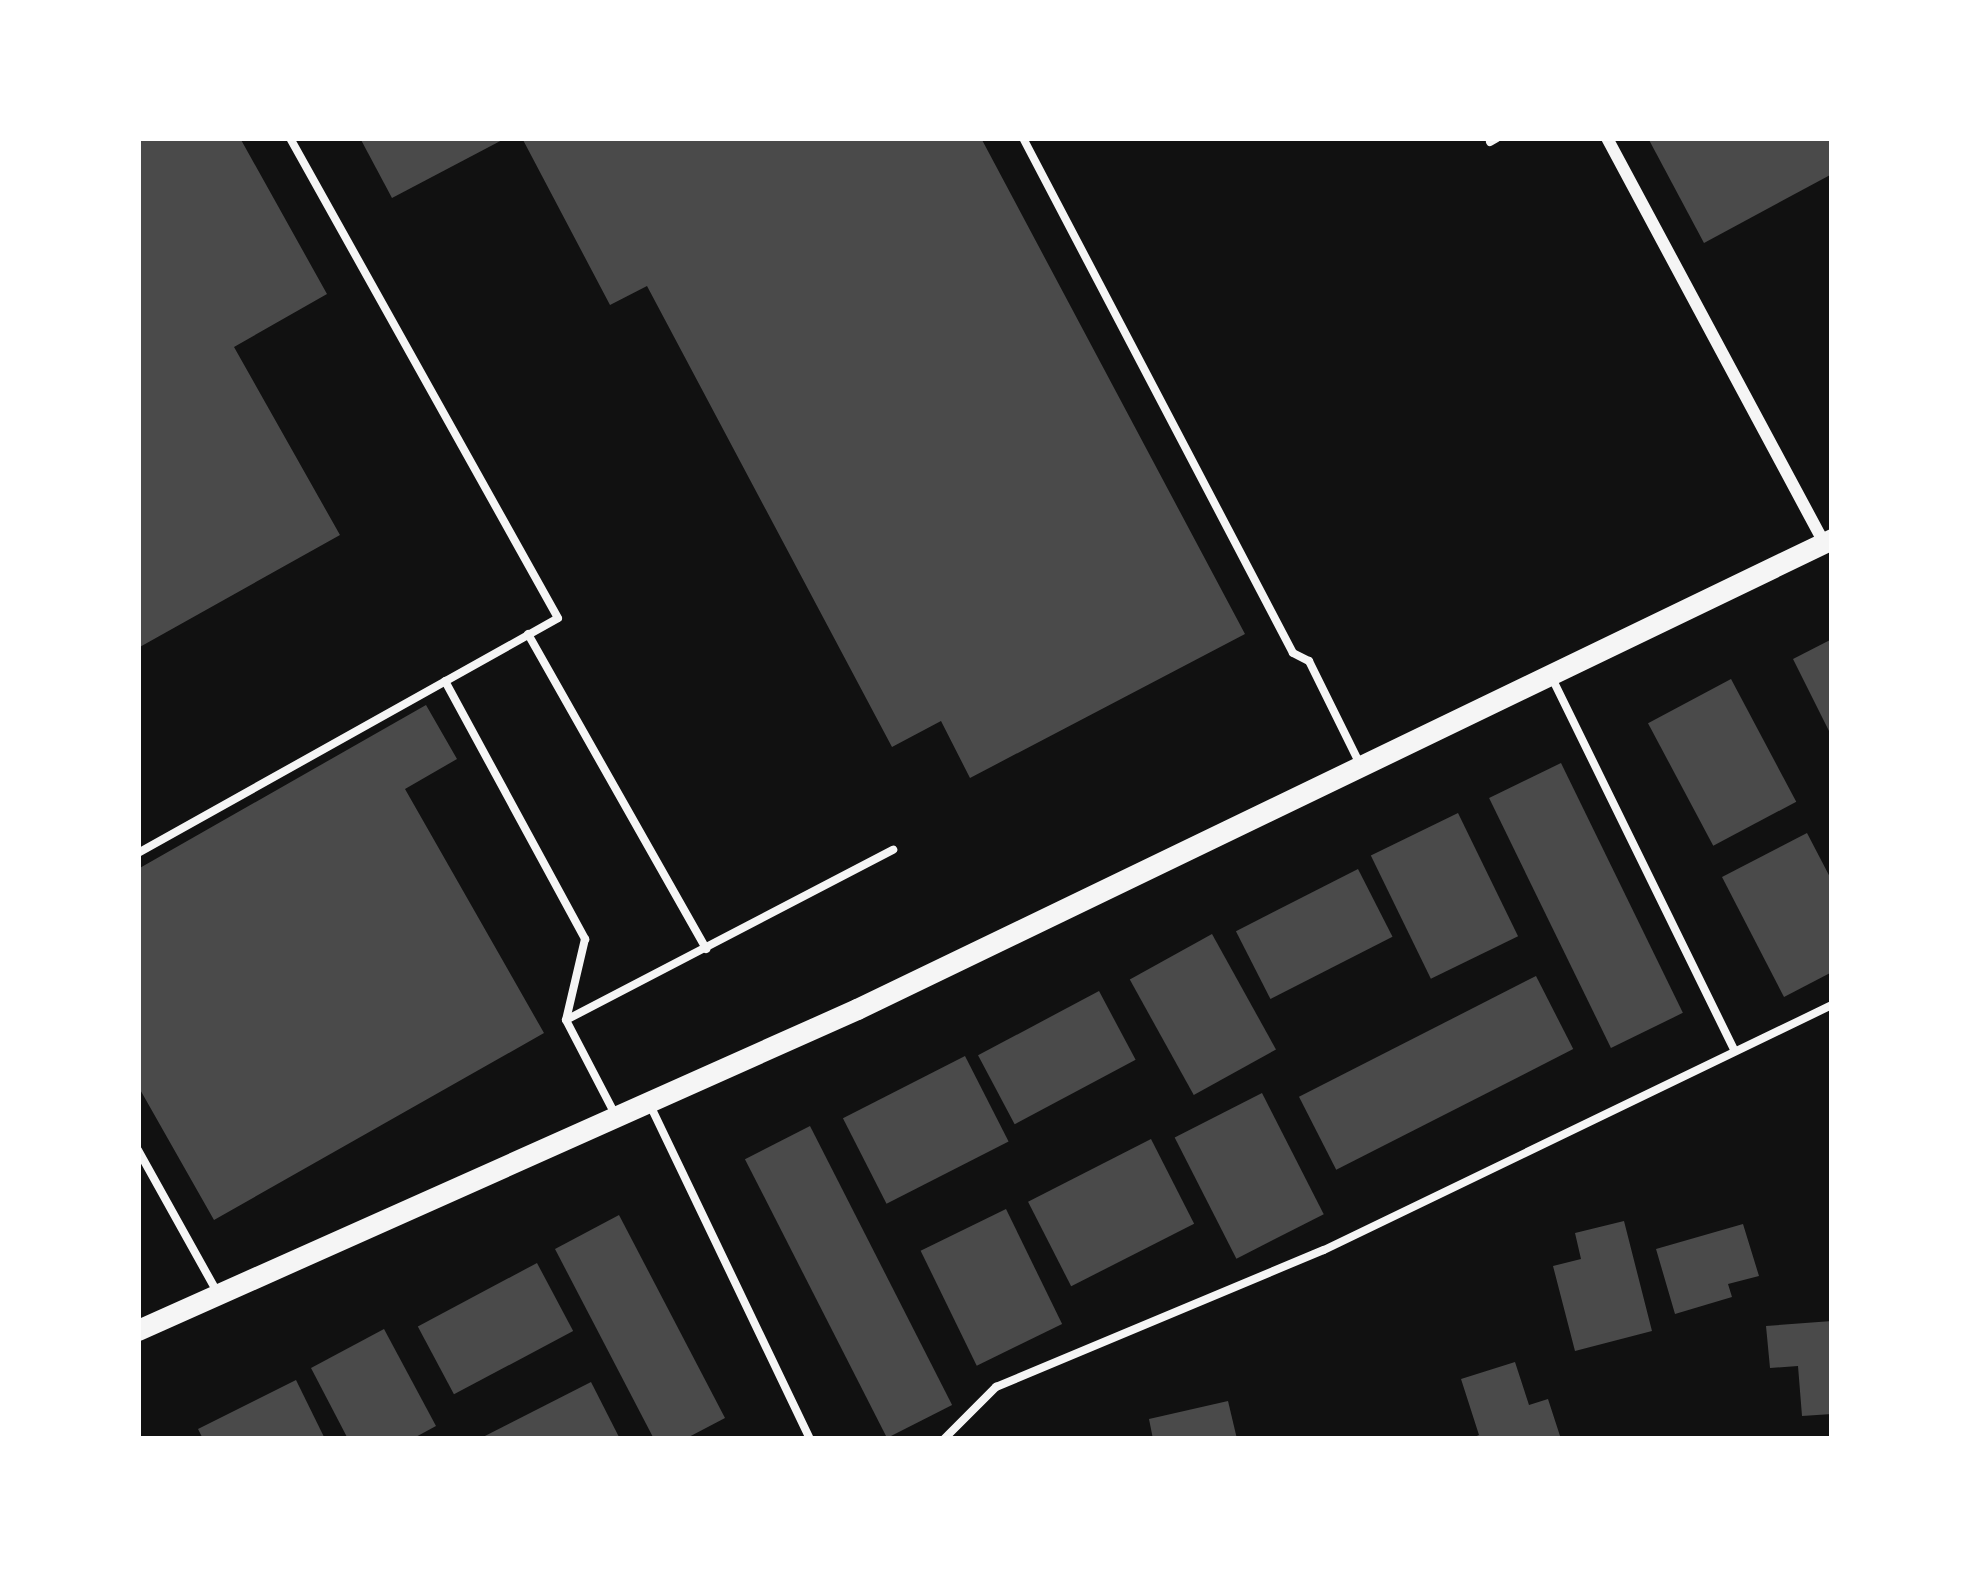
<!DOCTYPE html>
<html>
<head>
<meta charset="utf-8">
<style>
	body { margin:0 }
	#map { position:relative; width:1970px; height:1577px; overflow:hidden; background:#111; font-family:Montserrat,sans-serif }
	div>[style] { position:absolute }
	.building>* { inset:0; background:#4a4a4a; transform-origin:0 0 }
	.service>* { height:8px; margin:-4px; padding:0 4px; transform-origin:4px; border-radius:4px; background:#f5f5f5 }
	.minor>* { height:12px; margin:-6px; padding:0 6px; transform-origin:6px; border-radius:6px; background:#f5f5f5 }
	.tertiary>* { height:21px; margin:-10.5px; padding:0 10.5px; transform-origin:10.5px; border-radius:10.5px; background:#f5f5f5 }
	span { translate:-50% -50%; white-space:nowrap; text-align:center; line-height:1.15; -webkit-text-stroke:10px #fff; paint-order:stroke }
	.frame { position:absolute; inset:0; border:141px solid #fff; pointer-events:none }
</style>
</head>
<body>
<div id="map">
	<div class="building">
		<div style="clip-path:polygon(138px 138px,240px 138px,327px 294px,234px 347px,340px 535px,138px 648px)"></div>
		<div style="clip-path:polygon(360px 138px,506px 138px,392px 198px)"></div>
		<div style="clip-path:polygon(522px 138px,981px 138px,1245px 634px,970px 778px,941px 721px,892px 747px,647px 286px,610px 305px)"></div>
		<div style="clip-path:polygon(1648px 138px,1832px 138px,1832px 174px,1704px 243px)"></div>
		<div style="clip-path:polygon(1832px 639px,1832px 737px,1793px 659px)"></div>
		<div style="left:1731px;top:679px;width:139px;height:94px;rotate:62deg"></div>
		<div style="clip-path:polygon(426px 705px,457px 759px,405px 789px,544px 1033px,214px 1220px,138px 1086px,138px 869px)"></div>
		<div style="left:1561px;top:763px;width:278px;height:80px;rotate:64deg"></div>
		<div style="left:1458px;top:813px;width:137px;height:97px;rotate:64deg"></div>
		<div style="clip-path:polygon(1807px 833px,1832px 881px,1832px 972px,1784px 997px,1722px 877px)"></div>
		<div style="left:1358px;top:869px;width:76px;height:137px;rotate:63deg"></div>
		<div style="left:1212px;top:934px;width:132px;height:94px;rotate:61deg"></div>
		<div style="left:1536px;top:976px;width:82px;height:266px;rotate:63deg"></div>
		<div style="left:1099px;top:991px;width:78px;height:137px;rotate:62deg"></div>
		<div style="left:965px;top:1056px;width:96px;height:137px;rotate:63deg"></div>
		<div style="left:1262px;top:1093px;width:136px;height:98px;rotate:63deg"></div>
		<div style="left:810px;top:1126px;width:313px;height:73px;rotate:63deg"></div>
		<div style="left:1151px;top:1139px;width:95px;height:138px;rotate:63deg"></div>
		<div style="left:1006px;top:1209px;width:128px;height:95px;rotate:64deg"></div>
		<div style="clip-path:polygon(619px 1215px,725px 1418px,685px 1439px,654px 1439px,555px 1249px)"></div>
		<div style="clip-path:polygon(1624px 1221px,1652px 1331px,1575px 1351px,1553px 1266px,1581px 1259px,1575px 1233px)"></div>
		<div style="clip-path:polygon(1743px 1224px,1759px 1276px,1728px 1284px,1732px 1297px,1675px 1314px,1656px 1249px)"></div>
		<div style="left:537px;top:1263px;width:77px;height:135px;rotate:62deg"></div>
		<div style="clip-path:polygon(1832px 1321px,1832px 1414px,1802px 1416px,1798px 1366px,1770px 1368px,1766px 1326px)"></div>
		<div style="clip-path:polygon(384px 1329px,436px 1426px,412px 1439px,348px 1439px,311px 1368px)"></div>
		<div style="clip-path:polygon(1515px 1362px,1529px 1405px,1548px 1399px,1561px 1439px,1470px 1439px,1479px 1435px,1461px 1379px)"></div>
		<div style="clip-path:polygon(296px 1380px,325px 1439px,203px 1439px,198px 1429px)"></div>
		<div style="clip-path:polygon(591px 1382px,620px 1439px,479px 1439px)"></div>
		<div style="clip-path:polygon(1228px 1401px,1237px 1439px,1153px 1439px,1149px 1419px)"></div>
	</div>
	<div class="service">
		<div style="left:1023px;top:138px;width:581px;rotate:62.33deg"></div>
		<div style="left:1293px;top:653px;width:18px;rotate:27deg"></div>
		<div style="left:1309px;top:661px;width:113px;rotate:63.7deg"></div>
		<div style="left:1490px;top:142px;width:8px;rotate:-30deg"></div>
		<div style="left:528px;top:634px;width:362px;rotate:60.5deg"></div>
		<div style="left:1551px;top:676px;width:416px;rotate:63.9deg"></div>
		<div style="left:445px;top:681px;width:294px;rotate:61.5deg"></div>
		<div style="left:585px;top:939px;width:83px;rotate:103.2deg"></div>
		<div style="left:566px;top:1020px;width:108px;rotate:62.5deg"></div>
		<div style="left:138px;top:853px;width:481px;rotate:-29.2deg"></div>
		<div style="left:558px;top:618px;width:550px;rotate:-119.18deg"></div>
		<div style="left:566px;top:1020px;width:369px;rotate:-27.5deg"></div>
		<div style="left:650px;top:1105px;width:370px;rotate:64.4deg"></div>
		<div style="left:138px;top:1150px;width:160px;rotate:60.9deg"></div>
		<div style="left:944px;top:1439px;width:74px;rotate:-45deg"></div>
		<div style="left:996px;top:1387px;width:355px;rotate:-22.7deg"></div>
		<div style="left:1324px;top:1250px;width:564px;rotate:-25.75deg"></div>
	</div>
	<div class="minor">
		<div style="left:1607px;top:138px;width:459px;rotate:61.8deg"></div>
	</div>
	<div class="tertiary">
		<div style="left:138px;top:1330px;width:787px;rotate:-24.06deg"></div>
		<div style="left:857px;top:1009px;width:1082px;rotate:-25.74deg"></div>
	</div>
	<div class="frame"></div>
</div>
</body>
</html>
